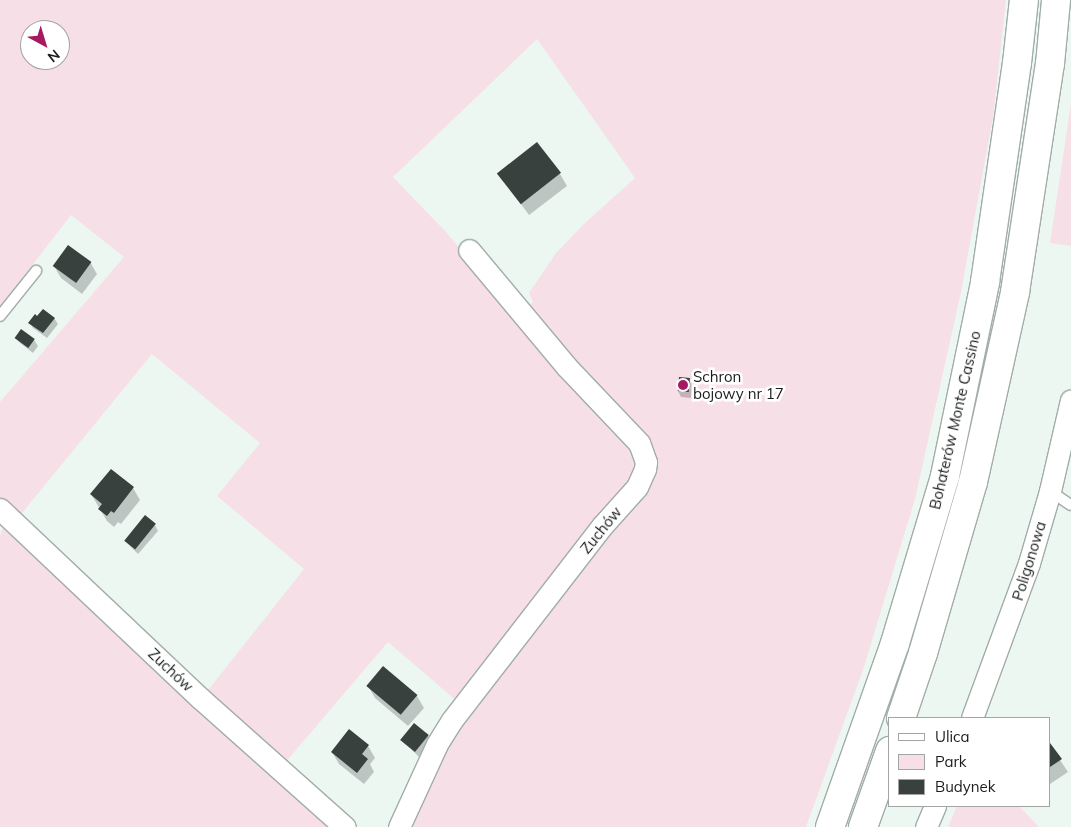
<!DOCTYPE html>
<html>
<head>
<meta charset="utf-8">
<style>
	body { margin:0 }
	#map { position:relative; width:1071px; height:827px; overflow:hidden; background:#ecf7f2; font-family:Mulish,sans-serif }
	div>[style] { position:absolute }
	.green>* { inset:0; background:#f7dfe7 }
	.shadow>* { inset:0; background:#0003 }
	.building>* { inset:0; background:#38413e; transform-origin:0 0 }
	.roads { filter:drop-shadow(1px 0 #a2aca8) drop-shadow(-1px 0 #a2aca8) drop-shadow(0 1px #a2aca8) drop-shadow(0 -1px #a2aca8) }
	.service>* { height:10px; margin:-5px; padding:0 5px; transform-origin:5px; border-radius:5px; background:#fff }
	.minor>* { height:21px; margin:-10.5px; padding:0 10.5px; transform-origin:10.5px; border-radius:10.5px; background:#fff }
	.motorway>* { height:28px; margin:-14px; padding:0 14px; transform-origin:14px; border-radius:14px; background:#fff }
	.dots>* { width:14px; height:14px; translate:-50% -50%; box-sizing:border-box; border:2px solid #fff; border-radius:50% }
	span { translate:-50% -50%; white-space:nowrap; text-align:center; line-height:1.15; -webkit-text-stroke:5px #fff; paint-order:stroke }
	.poi-label { font-size:15px; color:#191d1b }
	.left { translate:0 -50%; text-align:left }
	.street-label { font-size:15px; color:#191d1b }
	.legend { position:absolute; left:888px; top:717px; width:162px; height:90px; box-sizing:border-box; background:#fff; border:1px solid #a3a5a4; margin:0; padding:6px 9px; list-style:none; font-size:15px; color:#191d1b }
	.legend li { display:flex; align-items:center; gap:10px; height:25px }
	.legend b { width:25px; border:1px solid #a3a5a4 }
	.north { position:absolute; left:20px; top:20px; width:50px; height:50px; box-sizing:border-box; background:#fff; border:1px solid #a3a5a4; border-radius:50%; rotate:141deg; font-size:14px; font-weight:700; line-height:20px; text-align:center; color:#191d1b }
	.north::after { content:''; display:block; margin:auto; width:18px; height:22px; background:#a51a61; clip-path:polygon(50% 0,100% 100%,50% 72%,0 100%) }
</style>
</head>
<body>
<div id="map">
	<div class="green">
		<div style="clip-path:polygon(evenodd,0 0,1006px 0,993px 117px,961px 292px,915px 499px,863px 670px,806px 827px,406px 827px,441px 747px,454px 724px,516px 647px,604px 528px,642px 485px,651px 465px,644px 443px,569px 364px,525px 309px,533px 302px,529px 293px,556px 253px,585px 223px,635px 178px,537px 39px,393px 177px,445px 231px,597px 407px,630px 439px,638px 449px,641px 458px,640px 469px,635px 480px,597px 524px,531px 614px,458px 702px,388px 642px,284px 764px,205px 694px,304px 569px,217px 496px,260px 443px,152px 354px,18px 518px,0 502px,0 402px,124px 257px,71px 215px,0 307px,0 0,30px 30px,60px 30px,60px 60px,30px 60px,30px 30px)"></div>
		<div style="clip-path:polygon(1071px 103px,1071px 246px,1050px 243px)"></div>
		<div style="clip-path:polygon(5px 521px,337px 827px,0 827px,0 536px)"></div>
		<div style="clip-path:polygon(957px 806px,1019px 806px,1039px 827px,948px 827px)"></div>
	</div>
	<div class="shadow">
		<div style="clip-path:polygon(498px 173px,560px 174px,567px 186px,529px 215px)"></div>
		<div style="clip-path:polygon(90px 262px,97px 274px,82px 294px,61px 278px,54px 266px)"></div>
		<div style="clip-path:polygon(54px 318px,58px 324px,47px 338px,33px 328px,30px 323px)"></div>
		<div style="clip-path:polygon(22px 331px,34px 340px,38px 346px,33px 353px,20px 343px,16px 338px)"></div>
		<div style="clip-path:polygon(689px 380px,692px 385px,691px 398px,681px 397px,678px 391px)"></div>
		<div style="clip-path:polygon(133px 488px,140px 500px,121px 524px,118px 522px,114px 527px,107px 521px,91px 494px)"></div>
		<div style="clip-path:polygon(155px 525px,158px 531px,138px 554px,129px 545px,126px 540px)"></div>
		<div style="clip-path:polygon(368px 686px,417px 696px,424px 708px,408px 726px,375px 698px)"></div>
		<div style="clip-path:polygon(428px 736px,431px 741px,419px 757px,402px 740px)"></div>
		<div style="clip-path:polygon(1050px 745px,1068px 772px,1050px 784px)"></div>
		<div style="clip-path:polygon(368px 746px,375px 758px,370px 764px,374px 772px,364px 784px,339px 764px,332px 752px)"></div>
	</div>
	<div class="building">
		<div style="left:537px;top:142px;width:39px;height:51px;rotate:52deg"></div>
		<div style="left:68px;top:245px;width:29px;height:26px;rotate:36deg"></div>
		<div style="clip-path:polygon(43px 309px,55px 318px,43px 333px,28px 323px,35px 314px,37px 316px)"></div>
		<div style="left:21px;top:329px;width:17px;height:11px;rotate:36deg"></div>
		<div style="left:679px;top:377px;width:11px;height:14px;rotate:5deg"></div>
		<div style="clip-path:polygon(111px 469px,134px 487px,114px 513px,111px 511px,107px 516px,98px 509px,102px 504px,90px 494px)"></div>
		<div style="left:145px;top:515px;width:14px;height:33px;rotate:39deg"></div>
		<div style="left:383px;top:666px;width:45px;height:26px;rotate:40deg"></div>
		<div style="left:414px;top:723px;width:19px;height:22px;rotate:39deg"></div>
		<div style="clip-path:polygon(349px 729px,369px 745px,362px 754px,368px 759px,357px 773px,331px 752px)"></div>
		<div style="clip-path:polygon(1050px 743px,1062px 759px,1050px 767px)"></div>
	</div>
	<div class="roads">
		<div class="service">
			<div style="left:0;top:316px;width:58px;rotate:-51.3deg"></div>
			<div style="left:1050px;top:491px;width:25px;rotate:34deg"></div>
		</div>
		<div class="minor">
			<div style="left:0;top:509px;width:275px;rotate:43.4deg"></div>
			<div style="left:200px;top:698px;width:194px;rotate:41.7deg"></div>
			<div style="left:972px;top:718px;width:165px;rotate:-69.8deg"></div>
			<div style="left:1029px;top:563px;width:75px;rotate:-73.7deg"></div>
			<div style="left:1050px;top:491px;width:93px;rotate:-77deg"></div>
			<div style="left:399px;top:827px;width:91px;rotate:-65.4deg"></div>
			<div style="left:437px;top:744px;width:28px;rotate:-58deg"></div>
			<div style="left:452px;top:720px;width:245px;rotate:-52.3deg"></div>
			<div style="left:602px;top:526px;width:52px;rotate:-48.1deg"></div>
			<div style="left:637px;top:487px;width:20px;rotate:-66deg"></div>
			<div style="left:645px;top:469px;width:7px;rotate:-82deg"></div>
			<div style="left:646px;top:462px;width:20px;rotate:-110deg"></div>
			<div style="left:639px;top:443px;width:106px;rotate:-133.5deg"></div>
			<div style="left:566px;top:366px;width:151px;rotate:-129.9deg"></div>
			<div style="left:926px;top:827px;width:23px;rotate:-67deg"></div>
		</div>
		<div class="motorway">
			<div style="left:901px;top:718px;width:69px;rotate:-71.3deg"></div>
			<div style="left:923px;top:653px;width:178px;rotate:-73.7deg"></div>
			<div style="left:973px;top:482px;width:195px;rotate:-77.5deg"></div>
			<div style="left:1015px;top:292px;width:231px;rotate:-81.3deg"></div>
			<div style="left:1050px;top:64px;width:64px;rotate:-84.6deg"></div>
			<div style="left:830px;top:827px;width:195px;rotate:-70.5deg"></div>
			<div style="left:895px;top:643px;width:174px;rotate:-73.3deg"></div>
			<div style="left:945px;top:476px;width:198px;rotate:-78.3deg"></div>
			<div style="left:985px;top:282px;width:221px;rotate:-81.7deg"></div>
			<div style="left:1017px;top:63px;width:63px;rotate:-83.7deg"></div>
			<div style="left:863px;top:827px;width:81px;rotate:-70.4deg"></div>
		</div>
	</div>
	<div class="dots">
		<div style="left:683px;top:385px;background:#a51a61"></div>
	</div>
	<div class="poi-label">
		<span class="left" style="left:693px;top:385px">Schron<br>bojowy nr 17</span>
	</div>
	<div class="street-label">
		<span style="left:955px;top:420px;rotate:-77deg">Bohaterów Monte Cassino</span>
		<span style="left:601px;top:530px;rotate:-51deg">Zuchów</span>
		<span style="left:1029px;top:561px;rotate:-73deg">Poligonowa</span>
		<span style="left:171px;top:670px;rotate:43deg">Zuchów</span>
	</div>
	<ul class="legend">
	<li><b style="height:6px;background:#fff"></b>Ulica</li>
	<li><b style="height:14px;background:#f7dfe7"></b>Park</li>
	<li><b style="height:14px;background:#38413e"></b>Budynek</li>
	</ul>
	<div class="north">N</div>
</div>
</body>
</html>
